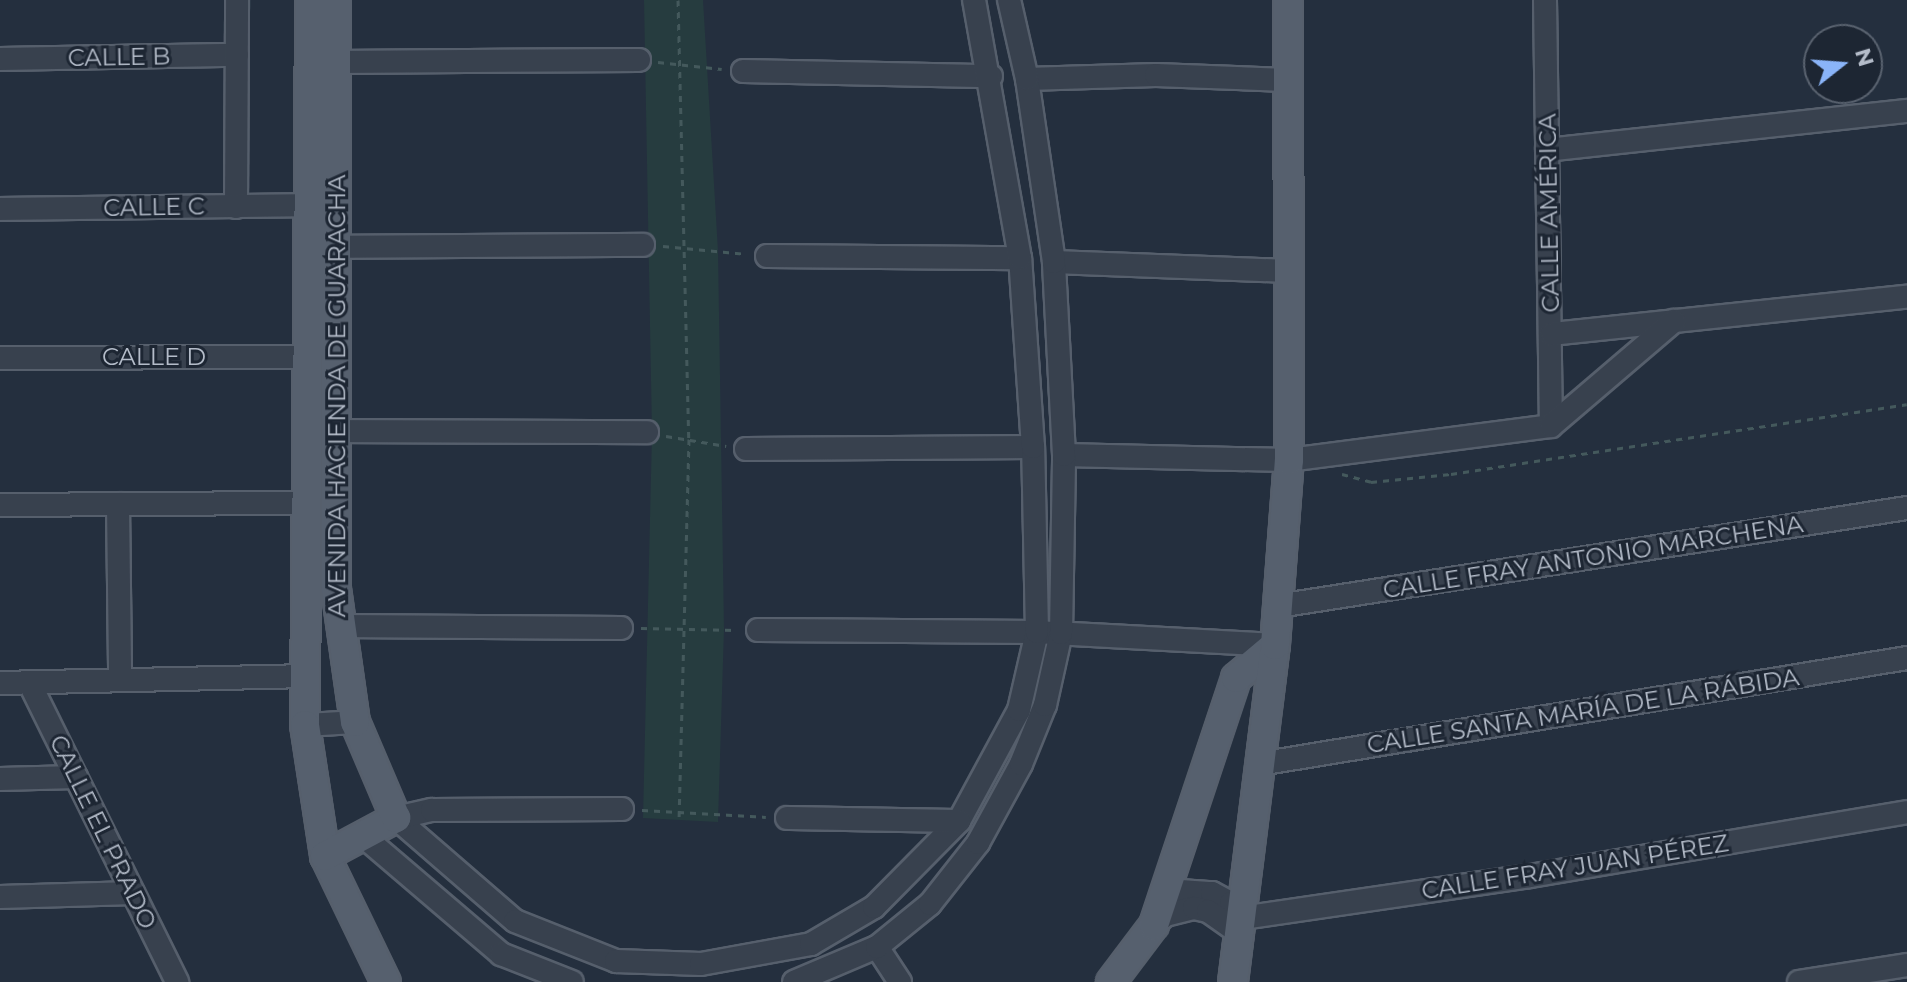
<!DOCTYPE html>
<html>
<head>
<meta charset="utf-8">
<style>
	body { margin:0 }
	#map { position:relative; width:1907px; height:982px; overflow:hidden; background:#242f3e; font-family:Montserrat,sans-serif }
	div>[style] { position:absolute }
	.green>* { inset:0; background:#263c3f }
	.path>* { height:3px; margin-top:-1.5px; transform-origin:0; background:repeating-linear-gradient(90deg,#44595c 0 6px,transparent 0 12px) }
	.roads { filter:drop-shadow(2px 0 #565f6c) drop-shadow(-2px 0 #565f6c) drop-shadow(0 2px #565f6c) drop-shadow(0 -2px #565f6c) }
	.minor>* { height:22px; margin:-11px; padding:0 11px; transform-origin:11px; border-radius:11px; background:#38414e }
	.major>* { height:28px; margin:-14px; padding:0 14px; transform-origin:14px; border-radius:14px; background:#56606e }
	span { translate:-50% -50%; white-space:nowrap; text-align:center; line-height:1.15; -webkit-text-stroke:6px #1d2633; paint-order:stroke }
	.street-label { font-size:24px; color:#b4bcc9 }
	.north { position:absolute; left:1803px; top:24px; width:80px; height:80px; box-sizing:border-box; background:#1d2633; border:2px solid #59626f; border-radius:50%; rotate:73deg; font-size:22px; font-weight:700; line-height:32px; text-align:center; color:#b4bcc9 }
	.north::after { content:''; display:block; margin:auto; width:28px; height:36px; background:#8ab4f8; clip-path:polygon(50% 0,100% 100%,50% 72%,0 100%) }
</style>
</head>
<body>
<div id="map">
	<div class="green">
		<div style="clip-path:polygon(644px 0,703px 0,718px 251px,724px 629px,718px 822px,643px 818px,652px 433px)"></div>
	</div>
	<div class="path">
		<div style="left:678px;top:0;width:439px;rotate:88.6deg"></div>
		<div style="left:689px;top:439px;width:381px;rotate:91.5deg"></div>
		<div style="left:658px;top:62px;width:64px;rotate:6.2deg"></div>
		<div style="left:663px;top:246px;width:84px;rotate:5.4deg"></div>
		<div style="left:666px;top:436px;width:61px;rotate:9.5deg"></div>
		<div style="left:1342px;top:474px;width:30px;rotate:15deg"></div>
		<div style="left:1371px;top:482px;width:80px;rotate:-5.7deg"></div>
		<div style="left:1451px;top:474px;width:461px;rotate:-8.7deg"></div>
		<div style="left:641px;top:628px;width:96px;rotate:1.2deg"></div>
		<div style="left:642px;top:810px;width:124px;rotate:3.2deg"></div>
	</div>
	<div class="roads">
		<div class="minor">
			<div style="left:1545px;top:0;width:426px;rotate:89.2deg"></div>
			<div style="left:0;top:59px;width:237px;rotate:-1deg"></div>
			<div style="left:335px;top:62px;width:304px;rotate:-0.4deg"></div>
			<div style="left:743px;top:71px;width:248px;rotate:1.2deg"></div>
			<div style="left:1027px;top:79px;width:129px;rotate:-1.8deg"></div>
			<div style="left:1156px;top:75px;width:130px;rotate:2.2deg"></div>
			<div style="left:1547px;top:150px;width:362px;rotate:-6.2deg"></div>
			<div style="left:236px;top:207px;width:207px;rotate:-89.7deg"></div>
			<div style="left:0;top:209px;width:308px;rotate:-0.7deg"></div>
			<div style="left:321px;top:247px;width:322px;rotate:-0.4deg"></div>
			<div style="left:767px;top:256px;width:253px;rotate:0.5deg"></div>
			<div style="left:1054px;top:262px;width:234px;rotate:2.2deg"></div>
			<div style="left:1552px;top:334px;width:357px;rotate:-6deg"></div>
			<div style="left:0;top:358px;width:308px;rotate:-0.2deg"></div>
			<div style="left:335px;top:431px;width:312px;rotate:0.2deg"></div>
			<div style="left:746px;top:449px;width:287px;rotate:-0.4deg"></div>
			<div style="left:1064px;top:455px;width:225px;rotate:1.3deg"></div>
			<div style="left:1289px;top:460px;width:264px;rotate:-7.4deg"></div>
			<div style="left:1551px;top:426px;width:162px;rotate:-40.5deg"></div>
			<div style="left:118px;top:504px;width:176px;rotate:89.3deg"></div>
			<div style="left:0;top:505px;width:306px;rotate:-0.4deg"></div>
			<div style="left:1278px;top:606px;width:637px;rotate:-8.86deg"></div>
			<div style="left:339px;top:626px;width:282px;rotate:0.4deg"></div>
			<div style="left:758px;top:630px;width:279px;rotate:0.4deg"></div>
			<div style="left:1037px;top:632px;width:238px;rotate:3.1deg"></div>
			<div style="left:29px;top:682px;width:335px;rotate:63.7deg"></div>
			<div style="left:0;top:683px;width:305px;rotate:-1.3deg"></div>
			<div style="left:305px;top:725px;width:50px;rotate:-3.4deg"></div>
			<div style="left:1259px;top:764px;width:657px;rotate:-9.29deg"></div>
			<div style="left:0;top:779px;width:76px;rotate:-1.5deg"></div>
			<div style="left:396px;top:818px;width:157px;rotate:40.9deg"></div>
			<div style="left:515px;top:921px;width:109px;rotate:21.6deg"></div>
			<div style="left:616px;top:961px;width:85px;rotate:2deg"></div>
			<div style="left:701px;top:964px;width:112px;rotate:-10.3deg"></div>
			<div style="left:811px;top:944px;width:73px;rotate:-30.4deg"></div>
			<div style="left:874px;top:907px;width:121px;rotate:-45.3deg"></div>
			<div style="left:959px;top:821px;width:126px;rotate:-61.6deg"></div>
			<div style="left:1019px;top:710px;width:80px;rotate:-77deg"></div>
			<div style="left:1037px;top:632px;width:185px;rotate:-91.2deg"></div>
			<div style="left:1033px;top:447px;width:189px;rotate:-93.9deg"></div>
			<div style="left:1020px;top:258px;width:262px;rotate:-100.1deg"></div>
			<div style="left:396px;top:818px;width:37px;rotate:-13deg"></div>
			<div style="left:432px;top:810px;width:190px;rotate:-0.3deg"></div>
			<div style="left:787px;top:818px;width:172px;rotate:1deg"></div>
			<div style="left:363px;top:836px;width:182px;rotate:40.5deg"></div>
			<div style="left:501px;top:954px;width:76px;rotate:21.5deg"></div>
			<div style="left:0;top:897px;width:133px;rotate:-1.7deg"></div>
			<div style="left:1160px;top:900px;width:22px;rotate:-24deg"></div>
			<div style="left:1180px;top:891px;width:32px;rotate:4deg"></div>
			<div style="left:1212px;top:893px;width:21px;rotate:28deg"></div>
			<div style="left:1231px;top:903px;width:19px;rotate:54deg"></div>
			<div style="left:1242px;top:918px;width:291px;rotate:-8.3deg"></div>
			<div style="left:1530px;top:876px;width:382px;rotate:-9.6deg"></div>
			<div style="left:1154px;top:925px;width:15px;rotate:-42deg"></div>
			<div style="left:1165px;top:915px;width:30px;rotate:-14deg"></div>
			<div style="left:1194px;top:908px;width:14px;rotate:12deg"></div>
			<div style="left:1208px;top:911px;width:39px;rotate:35deg"></div>
			<div style="left:877px;top:947px;width:42px;rotate:56.7deg"></div>
			<div style="left:794px;top:982px;width:90px;rotate:-22.9deg"></div>
			<div style="left:877px;top:947px;width:68px;rotate:-39.1deg"></div>
			<div style="left:930px;top:904px;width:78px;rotate:-51.8deg"></div>
			<div style="left:978px;top:843px;width:90px;rotate:-61.4deg"></div>
			<div style="left:1021px;top:764px;width:64px;rotate:-67.9deg"></div>
			<div style="left:1045px;top:705px;width:74px;rotate:-77.5deg"></div>
			<div style="left:1061px;top:633px;width:178px;rotate:-89deg"></div>
			<div style="left:1064px;top:455px;width:193px;rotate:-93deg"></div>
			<div style="left:1054px;top:262px;width:185px;rotate:-98.4deg"></div>
			<div style="left:1027px;top:79px;width:81px;rotate:-102.8deg"></div>
			<div style="left:1799px;top:982px;width:109px;rotate:-8.9deg"></div>
		</div>
		<div class="major">
			<div style="left:310px;top:0;width:725px;rotate:90.4deg"></div>
			<div style="left:305px;top:725px;width:133px;rotate:81.3deg"></div>
			<div style="left:325px;top:856px;width:140px;rotate:64.2deg"></div>
			<div style="left:325px;top:856px;width:81px;rotate:-28.2deg"></div>
			<div style="left:396px;top:818px;width:104px;rotate:-113.1deg"></div>
			<div style="left:355px;top:722px;width:135px;rotate:-98.1deg"></div>
			<div style="left:336px;top:588px;width:588px;rotate:-90deg"></div>
			<div style="left:1111px;top:982px;width:71px;rotate:-53deg"></div>
			<div style="left:1154px;top:925px;width:260px;rotate:-71.6deg"></div>
			<div style="left:1236px;top:678px;width:51px;rotate:-40.2deg"></div>
			<div style="left:1233px;top:982px;width:340px;rotate:-82.9deg"></div>
			<div style="left:1275px;top:645px;width:186px;rotate:-85.7deg"></div>
			<div style="left:1289px;top:460px;width:460px;rotate:-90.1deg"></div>
		</div>
	</div>
	<div class="street-label">
		<span style="left:119px;top:57px;rotate:-1deg">CALLE B</span>
		<span style="left:154px;top:207px;rotate:-1deg">CALLE C</span>
		<span style="left:1549px;top:213px;rotate:-91deg">CALLE AMÉRICA</span>
		<span style="left:154px;top:357px">CALLE D</span>
		<span style="left:337px;top:396px;rotate:-90deg">AVENIDA HACIENDA DE GUARACHA</span>
		<span style="left:1593px;top:557px;rotate:-9deg">CALLE FRAY ANTONIO MARCHENA</span>
		<span style="left:1583px;top:711px;rotate:-9deg">CALLE SANTA MARÍA DE LA RÁBIDA</span>
		<span style="left:103px;top:832px;rotate:64deg">CALLE EL PRADO</span>
		<span style="left:1575px;top:867px;rotate:-9deg">CALLE FRAY JUAN PÉREZ</span>
	</div>
	<div class="north">N</div>
</div>
</body>
</html>
